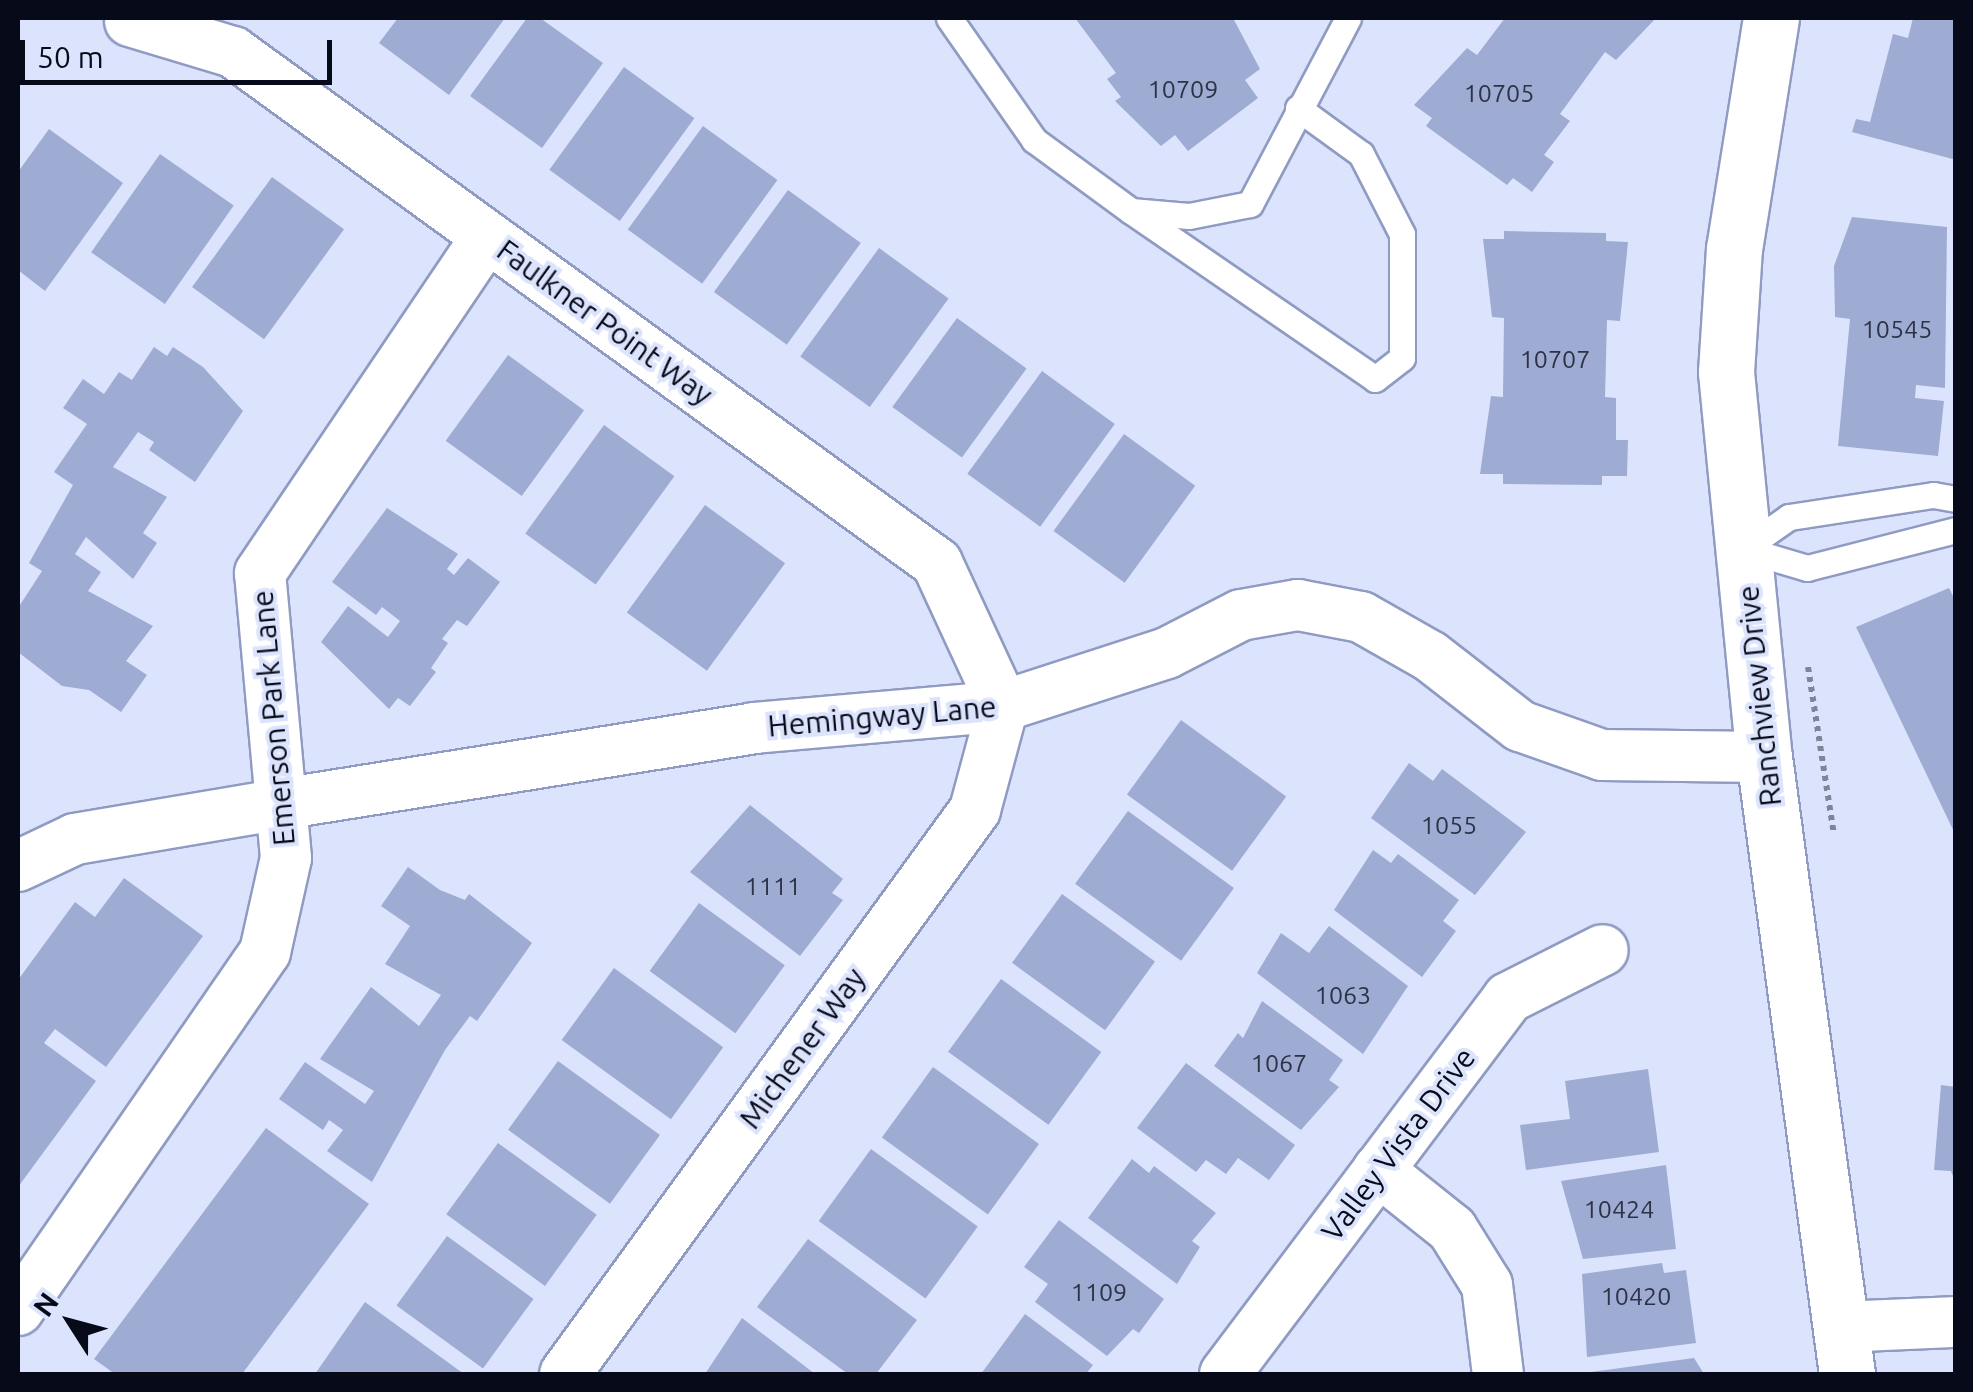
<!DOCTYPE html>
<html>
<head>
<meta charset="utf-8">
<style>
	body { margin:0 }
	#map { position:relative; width:1973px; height:1392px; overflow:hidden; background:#dce4fd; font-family:Ubuntu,sans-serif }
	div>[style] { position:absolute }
	.building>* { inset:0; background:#9eabd2; transform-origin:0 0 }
	.path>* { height:6px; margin-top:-3px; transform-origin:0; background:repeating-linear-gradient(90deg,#7f8499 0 5px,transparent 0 10px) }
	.roads { filter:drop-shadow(2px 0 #8f9bc2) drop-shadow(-2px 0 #8f9bc2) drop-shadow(0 2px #8f9bc2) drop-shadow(0 -2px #8f9bc2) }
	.lane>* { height:25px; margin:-12.5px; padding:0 12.5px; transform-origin:12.5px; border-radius:12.5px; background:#fff }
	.street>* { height:50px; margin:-25px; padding:0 25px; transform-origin:25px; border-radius:25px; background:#fff }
	.secondary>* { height:55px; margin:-27.5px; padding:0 27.5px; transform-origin:27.5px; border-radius:27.5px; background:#fff }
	span { translate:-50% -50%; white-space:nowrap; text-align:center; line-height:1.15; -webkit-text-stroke:8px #dce4fd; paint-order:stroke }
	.number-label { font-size:25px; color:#2d3246 }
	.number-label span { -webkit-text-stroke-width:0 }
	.street-label { font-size:30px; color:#070a18 }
	.frame { position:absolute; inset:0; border:20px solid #070a18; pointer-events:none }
	.north { position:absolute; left:20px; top:1272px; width:100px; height:100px; -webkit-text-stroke:8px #dce4fd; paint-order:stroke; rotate:306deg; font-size:28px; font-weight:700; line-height:40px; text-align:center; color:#070a18 }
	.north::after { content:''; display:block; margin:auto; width:35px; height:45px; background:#070a18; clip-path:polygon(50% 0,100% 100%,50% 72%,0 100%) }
	.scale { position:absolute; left:20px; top:40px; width:312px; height:45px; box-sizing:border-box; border:5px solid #070a18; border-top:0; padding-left:12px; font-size:30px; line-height:35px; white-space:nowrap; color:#070a18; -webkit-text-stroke:8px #dce4fd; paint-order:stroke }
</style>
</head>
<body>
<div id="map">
	<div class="building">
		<div style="clip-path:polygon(398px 18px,505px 18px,449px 95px,379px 43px)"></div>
		<div style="clip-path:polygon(527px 18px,540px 18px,603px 63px,542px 148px,470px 96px)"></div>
		<div style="clip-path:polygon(1075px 18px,1233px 18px,1260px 69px,1245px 80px,1258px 98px,1188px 151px,1175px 135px,1161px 146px,1115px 101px,1121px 97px,1107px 79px,1116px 73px)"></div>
		<div style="clip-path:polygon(1505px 18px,1656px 18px,1616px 60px,1605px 52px,1560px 114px,1570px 121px,1544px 155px,1554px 162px,1532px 192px,1513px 178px,1507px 185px,1426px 126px,1432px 118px,1414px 105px,1467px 48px,1477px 55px)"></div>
		<div style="clip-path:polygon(1913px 18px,1956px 18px,1956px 160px,1852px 132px,1856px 119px,1870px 122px,1893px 34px,1908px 38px)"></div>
		<div style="left:624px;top:67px;width:87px;height:127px;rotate:36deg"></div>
		<div style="left:703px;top:126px;width:92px;height:128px;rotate:36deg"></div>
		<div style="clip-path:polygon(49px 129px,123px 183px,45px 291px,18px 270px,18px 172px)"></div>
		<div style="left:160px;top:154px;width:90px;height:120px;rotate:35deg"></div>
		<div style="left:272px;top:177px;width:89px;height:136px;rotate:36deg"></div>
		<div style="left:788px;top:190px;width:90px;height:126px;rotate:36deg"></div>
		<div style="clip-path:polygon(1852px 217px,1947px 227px,1945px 388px,1916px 385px,1915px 398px,1944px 401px,1938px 456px,1838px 446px,1850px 319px,1835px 317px,1834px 266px)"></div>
		<div style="clip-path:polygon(1504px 231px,1606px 233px,1606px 241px,1628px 242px,1620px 321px,1607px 320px,1605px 397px,1616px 398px,1616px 440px,1628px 440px,1627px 476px,1602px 476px,1602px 485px,1503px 484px,1503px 474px,1480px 474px,1491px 396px,1503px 397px,1504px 318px,1492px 317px,1483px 239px,1504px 239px)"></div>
		<div style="left:879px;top:248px;width:86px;height:134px;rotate:36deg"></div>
		<div style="left:957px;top:318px;width:86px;height:110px;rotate:36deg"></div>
		<div style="clip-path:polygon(154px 347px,167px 356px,173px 347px,203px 367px,243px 411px,195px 482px,149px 450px,154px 442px,138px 432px,113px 467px,167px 497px,143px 533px,157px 543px,133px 579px,86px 537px,75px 554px,101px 572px,88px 591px,153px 626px,126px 661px,147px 675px,121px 712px,89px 690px,62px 686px,18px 652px,18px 608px,42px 571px,29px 563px,73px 485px,54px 472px,87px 424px,63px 408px,83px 379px,104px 394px,119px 372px,132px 380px)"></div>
		<div style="left:508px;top:355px;width:94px;height:106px;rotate:36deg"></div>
		<div style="left:1042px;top:371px;width:90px;height:127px;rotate:36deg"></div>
		<div style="left:604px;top:425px;width:87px;height:134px;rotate:36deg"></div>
		<div style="left:1124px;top:434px;width:88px;height:120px;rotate:36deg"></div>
		<div style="left:705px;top:505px;width:99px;height:133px;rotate:36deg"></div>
		<div style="clip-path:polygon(387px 508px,458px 554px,447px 569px,454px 575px,468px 558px,500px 582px,467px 626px,457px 620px,442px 639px,448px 643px,431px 668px,436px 672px,410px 706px,398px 698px,389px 709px,321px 642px,348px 606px,388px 637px,400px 621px,382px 607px,376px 615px,332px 582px)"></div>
		<div style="clip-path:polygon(1949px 588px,1956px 602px,1956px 836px,1856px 627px)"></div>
		<div style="left:1181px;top:720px;width:130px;height:92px;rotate:36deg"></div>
		<div style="clip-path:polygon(1409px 763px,1433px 781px,1442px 769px,1526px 832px,1475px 895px,1371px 818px)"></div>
		<div style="clip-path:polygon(750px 805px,843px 879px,832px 893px,843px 900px,800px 956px,690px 872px)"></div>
		<div style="left:1128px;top:811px;width:131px;height:90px;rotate:36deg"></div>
		<div style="clip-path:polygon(1373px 850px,1391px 863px,1398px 854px,1459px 900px,1443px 921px,1456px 931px,1422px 977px,1334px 910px)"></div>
		<div style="clip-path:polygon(408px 867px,440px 890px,465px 900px,469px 894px,532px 943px,477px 1021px,470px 1016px,445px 1050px,372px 1182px,327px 1151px,343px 1130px,329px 1120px,323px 1130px,279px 1099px,305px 1062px,365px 1104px,374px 1091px,320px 1059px,371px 987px,419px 1026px,441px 995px,385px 964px,410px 926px,381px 906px)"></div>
		<div style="clip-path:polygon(124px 878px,203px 936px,106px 1067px,55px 1029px,44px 1043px,96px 1081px,18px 1187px,18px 980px,75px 902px,95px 917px)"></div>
		<div style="left:1062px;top:894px;width:115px;height:85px;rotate:36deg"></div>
		<div style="left:699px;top:903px;width:106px;height:84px;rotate:36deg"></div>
		<div style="clip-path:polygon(1329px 926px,1408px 986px,1363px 1054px,1257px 973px,1281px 933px,1309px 953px)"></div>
		<div style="left:614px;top:968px;width:135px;height:89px;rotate:36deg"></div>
		<div style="left:1001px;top:979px;width:124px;height:90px;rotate:36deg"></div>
		<div style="clip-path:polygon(1262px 1001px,1343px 1060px,1329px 1080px,1339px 1087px,1301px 1130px,1214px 1066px,1238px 1033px,1243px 1038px)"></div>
		<div style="left:558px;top:1061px;width:126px;height:85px;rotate:36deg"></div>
		<div style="clip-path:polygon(1186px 1063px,1295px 1145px,1269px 1180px,1238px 1158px,1226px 1174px,1206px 1160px,1196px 1172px,1137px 1128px)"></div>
		<div style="left:933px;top:1067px;width:131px;height:87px;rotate:36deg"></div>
		<div style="clip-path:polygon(1648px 1069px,1659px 1152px,1526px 1170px,1520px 1125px,1570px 1119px,1565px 1081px)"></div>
		<div style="clip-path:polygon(1941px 1085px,1956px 1087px,1956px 1184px,1951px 1171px,1934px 1170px)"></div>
		<div style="clip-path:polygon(266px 1128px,369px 1204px,242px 1374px,115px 1374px,94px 1359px)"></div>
		<div style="left:498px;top:1143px;width:122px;height:88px;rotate:36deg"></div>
		<div style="left:871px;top:1149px;width:132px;height:89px;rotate:36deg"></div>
		<div style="clip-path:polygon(1132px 1159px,1149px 1173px,1154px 1166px,1216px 1213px,1192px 1241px,1200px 1247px,1177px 1284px,1088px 1218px)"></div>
		<div style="clip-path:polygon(1666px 1165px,1676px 1249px,1583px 1259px,1561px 1181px)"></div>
		<div style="clip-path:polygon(1059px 1220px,1164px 1299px,1139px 1333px,1133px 1329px,1107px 1356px,1035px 1302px,1048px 1284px,1024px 1267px)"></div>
		<div style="left:447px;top:1236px;width:107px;height:86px;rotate:36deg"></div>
		<div style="clip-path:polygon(808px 1239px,917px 1320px,876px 1374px,848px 1374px,757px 1307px)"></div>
		<div style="clip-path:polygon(1662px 1263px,1664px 1273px,1686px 1270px,1696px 1343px,1587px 1357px,1582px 1274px)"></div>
		<div style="clip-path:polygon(365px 1302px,464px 1374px,315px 1374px)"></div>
		<div style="clip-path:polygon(1025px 1314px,1093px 1365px,1086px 1374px,981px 1374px)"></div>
		<div style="clip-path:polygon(742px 1318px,815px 1374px,705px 1374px)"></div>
		<div style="clip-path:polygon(1694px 1358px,1704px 1374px,1591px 1374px,1591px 1372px)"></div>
	</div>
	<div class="path">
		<div style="left:1808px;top:667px;width:169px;rotate:81.2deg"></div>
	</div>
	<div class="roads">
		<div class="lane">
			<div style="left:949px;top:18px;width:149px;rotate:55.1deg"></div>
			<div style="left:1034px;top:140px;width:120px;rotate:36.2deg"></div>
			<div style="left:1131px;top:211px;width:58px;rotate:4.9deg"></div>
			<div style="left:1189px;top:216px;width:62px;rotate:-11.1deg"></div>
			<div style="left:1250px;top:204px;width:210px;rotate:-62.2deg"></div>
			<div style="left:1131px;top:211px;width:296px;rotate:34.5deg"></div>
			<div style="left:1375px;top:379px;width:34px;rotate:-38deg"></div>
			<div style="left:1402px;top:358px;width:124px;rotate:-90deg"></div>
			<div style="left:1402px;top:234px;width:90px;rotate:-117.1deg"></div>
			<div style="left:1361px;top:154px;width:78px;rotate:-143.9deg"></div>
			<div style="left:1956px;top:499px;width:23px;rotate:-170deg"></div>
			<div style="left:1933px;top:495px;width:146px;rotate:171.3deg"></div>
			<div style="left:1789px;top:517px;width:56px;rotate:145.2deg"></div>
			<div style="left:1743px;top:549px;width:67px;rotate:16.5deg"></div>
			<div style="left:1807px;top:568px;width:154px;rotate:-14.3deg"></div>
		</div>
		<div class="street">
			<div style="left:130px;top:21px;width:108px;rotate:16.8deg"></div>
			<div style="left:233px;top:52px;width:870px;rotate:35.97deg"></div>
			<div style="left:937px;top:563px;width:157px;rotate:65.2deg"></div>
			<div style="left:1003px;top:706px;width:108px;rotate:105.1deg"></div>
			<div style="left:975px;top:810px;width:697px;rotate:126.02deg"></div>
			<div style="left:18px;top:866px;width:63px;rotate:-25.3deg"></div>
			<div style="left:75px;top:839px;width:209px;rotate:-9.6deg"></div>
			<div style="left:281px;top:804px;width:479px;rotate:-9.1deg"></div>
			<div style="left:754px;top:728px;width:250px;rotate:-5deg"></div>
			<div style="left:1003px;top:706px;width:172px;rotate:-17.9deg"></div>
			<div style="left:1167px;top:653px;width:83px;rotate:-27.2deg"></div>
			<div style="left:1241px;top:615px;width:58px;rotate:-10deg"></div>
			<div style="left:1298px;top:605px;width:64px;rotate:10.8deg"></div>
			<div style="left:1361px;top:617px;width:79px;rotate:29.5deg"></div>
			<div style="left:1430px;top:656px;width:114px;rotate:37.9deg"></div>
			<div style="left:1520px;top:726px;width:87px;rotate:19.5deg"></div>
			<div style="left:1602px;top:755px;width:162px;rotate:0.7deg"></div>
			<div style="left:1378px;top:1170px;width:95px;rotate:38.6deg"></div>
			<div style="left:1452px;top:1229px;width:66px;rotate:58deg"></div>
			<div style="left:1487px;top:1285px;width:90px;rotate:83deg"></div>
			<div style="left:18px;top:1310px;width:435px;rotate:-55.4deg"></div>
			<div style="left:265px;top:952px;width:96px;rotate:-77.4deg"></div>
			<div style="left:286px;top:858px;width:286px;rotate:-95.2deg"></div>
			<div style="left:260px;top:573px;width:405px;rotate:-56deg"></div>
			<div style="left:1841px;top:1327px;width:115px;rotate:-2.5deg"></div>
			<div style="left:1225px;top:1374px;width:471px;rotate:-53deg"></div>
			<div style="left:1508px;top:998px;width:106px;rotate:-26.8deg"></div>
		</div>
		<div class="secondary">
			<div style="left:1771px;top:18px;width:233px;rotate:99.1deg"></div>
			<div style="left:1734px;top:248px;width:124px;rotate:93.7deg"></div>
			<div style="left:1726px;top:372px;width:387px;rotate:84.4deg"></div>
			<div style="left:1764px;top:757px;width:623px;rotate:82.34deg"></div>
		</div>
	</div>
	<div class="number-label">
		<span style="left:1183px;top:89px">10709</span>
		<span style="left:1499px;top:93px">10705</span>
		<span style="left:1897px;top:329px">10545</span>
		<span style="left:1555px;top:359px">10707</span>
		<span style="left:1449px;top:825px">1055</span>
		<span style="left:773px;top:886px">1111</span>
		<span style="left:1343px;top:995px">1063</span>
		<span style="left:1279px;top:1063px">1067</span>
		<span style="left:1619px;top:1209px">10424</span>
		<span style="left:1099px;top:1292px">1109</span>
		<span style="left:1636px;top:1296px">10420</span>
	</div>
	<div class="street-label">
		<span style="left:605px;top:322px;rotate:36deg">Faulkner Point Way</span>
		<span style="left:1759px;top:696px;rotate:-96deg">Ranchview Drive</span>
		<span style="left:882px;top:716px;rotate:-5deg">Hemingway Lane</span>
		<span style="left:273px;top:718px;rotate:-95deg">Emerson Park Lane</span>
		<span style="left:802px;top:1048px;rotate:-54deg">Michener Way</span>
		<span style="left:1398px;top:1144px;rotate:-53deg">Valley Vista Drive</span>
	</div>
	<div class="frame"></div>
	<div class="north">N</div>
	<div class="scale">50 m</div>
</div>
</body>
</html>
